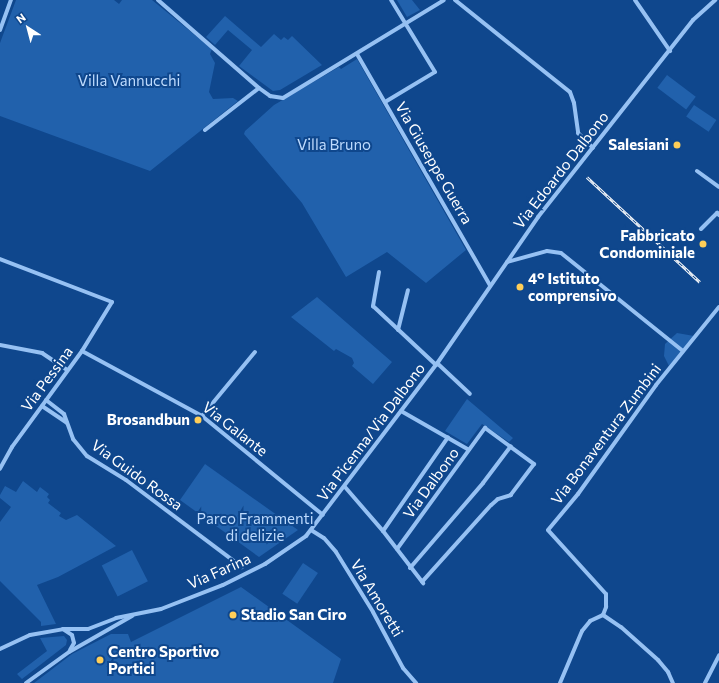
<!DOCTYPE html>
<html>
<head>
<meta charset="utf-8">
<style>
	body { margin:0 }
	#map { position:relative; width:719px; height:683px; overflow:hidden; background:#0f478d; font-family:Commissioner,sans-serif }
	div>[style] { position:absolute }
	.green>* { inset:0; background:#2161ac; transform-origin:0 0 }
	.street>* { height:4px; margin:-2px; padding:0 2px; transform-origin:2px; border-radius:2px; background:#96c1f3 }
	.rail>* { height:3px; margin-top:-1.5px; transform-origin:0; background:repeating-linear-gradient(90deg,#0f478d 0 4.5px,#fff 0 9px); box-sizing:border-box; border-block:1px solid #fff }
	.dots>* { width:11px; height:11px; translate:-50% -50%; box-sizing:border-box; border:2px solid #0f478d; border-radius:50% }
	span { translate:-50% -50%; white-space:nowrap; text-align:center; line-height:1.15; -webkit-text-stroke:4px #0f478d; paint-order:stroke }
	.park-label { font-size:15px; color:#bedbfe }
	.poi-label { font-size:15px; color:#fff; font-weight:700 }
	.right { translate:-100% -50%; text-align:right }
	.left { translate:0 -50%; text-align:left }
	.street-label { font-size:15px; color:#fff }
	.north { position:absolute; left:8px; top:8px; width:40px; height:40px; -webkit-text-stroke:3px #0f478d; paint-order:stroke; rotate:324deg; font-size:11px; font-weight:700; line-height:16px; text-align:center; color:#fff }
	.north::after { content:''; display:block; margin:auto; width:14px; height:18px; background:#fff; clip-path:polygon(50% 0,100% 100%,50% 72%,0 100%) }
</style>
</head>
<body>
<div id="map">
	<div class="green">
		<div style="clip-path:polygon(16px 0,114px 0,119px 4px,122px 0,152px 0,212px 49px,210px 54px,215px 63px,209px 92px,213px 99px,233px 98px,238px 101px,150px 171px,0 116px,0 43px)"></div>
		<div style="clip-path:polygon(397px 0,412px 0,420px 10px,407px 17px)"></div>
		<div style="clip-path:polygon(225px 16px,261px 47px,274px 34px,281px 40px,284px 37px,288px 40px,292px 36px,322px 65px,280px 90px,273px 91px,239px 66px,252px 50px,228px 30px,215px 45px,206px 37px)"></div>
		<div style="clip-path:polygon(357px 59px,466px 250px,426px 283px,387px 252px,346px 277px,302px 203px,244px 134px,245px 131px,274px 105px,339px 67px,341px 69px)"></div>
		<div style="left:667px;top:75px;width:36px;height:16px;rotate:37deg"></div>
		<div style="left:694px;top:105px;width:27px;height:14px;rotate:34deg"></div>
		<div style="clip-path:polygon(317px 297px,392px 362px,373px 384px,352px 366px,354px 363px,352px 358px,336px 349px,334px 351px,291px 317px)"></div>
		<div style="clip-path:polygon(677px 333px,694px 336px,669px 366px,664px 356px,665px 344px)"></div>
		<div style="clip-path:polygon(467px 399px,513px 438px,509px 442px,482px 424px,467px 444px,445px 431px)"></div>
		<div style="clip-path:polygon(205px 464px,298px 530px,259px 557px,180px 500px)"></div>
		<div style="clip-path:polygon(23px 481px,37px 492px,40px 487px,49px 494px,47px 497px,50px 500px,48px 503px,61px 513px,59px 516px,66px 520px,77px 515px,116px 546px,58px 577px,37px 585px,56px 624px,41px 626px,41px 622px,0 581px,0 522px,11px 507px,0 498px,0 495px,5px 486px,16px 492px)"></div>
		<div style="left:132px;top:550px;width:35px;height:34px;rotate:63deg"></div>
		<div style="left:303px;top:563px;width:18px;height:37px;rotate:34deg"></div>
		<div style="clip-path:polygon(241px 587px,341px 659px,333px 683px,34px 683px,72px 654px,111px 634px,128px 634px,131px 642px)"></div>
		<div style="clip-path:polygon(64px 636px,67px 640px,66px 645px,22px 679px,17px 674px,47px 651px,40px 638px)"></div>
	</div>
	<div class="street">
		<div style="left:158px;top:0;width:134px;rotate:41.1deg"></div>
		<div style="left:259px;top:88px;width:14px;rotate:36deg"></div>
		<div style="left:270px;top:96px;width:13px;rotate:9deg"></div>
		<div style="left:283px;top:98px;width:188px;rotate:-31.3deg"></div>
		<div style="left:455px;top:0;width:147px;rotate:38.7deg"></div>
		<div style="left:570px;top:92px;width:12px;rotate:70deg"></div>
		<div style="left:574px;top:103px;width:30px;rotate:82deg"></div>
		<div style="left:578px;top:133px;width:21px;rotate:45deg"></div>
		<div style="left:635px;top:0;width:62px;rotate:55.5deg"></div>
		<div style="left:0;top:30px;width:32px;rotate:-70deg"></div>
		<div style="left:357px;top:54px;width:267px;rotate:60.1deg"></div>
		<div style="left:385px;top:102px;width:58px;rotate:-31deg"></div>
		<div style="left:435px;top:72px;width:84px;rotate:-121.4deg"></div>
		<div style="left:205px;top:130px;width:68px;rotate:-37.9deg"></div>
		<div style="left:697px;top:171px;width:27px;rotate:36deg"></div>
		<div style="left:701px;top:229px;width:23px;rotate:-45deg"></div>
		<div style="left:717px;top:213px;width:3px;rotate:45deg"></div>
		<div style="left:0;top:259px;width:120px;rotate:21deg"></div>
		<div style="left:112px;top:302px;width:57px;rotate:121.5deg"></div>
		<div style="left:82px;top:351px;width:119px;rotate:126.1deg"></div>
		<div style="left:12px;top:447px;width:25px;rotate:119deg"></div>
		<div style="left:507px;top:262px;width:41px;rotate:-15.4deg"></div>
		<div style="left:547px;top:251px;width:14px;rotate:8deg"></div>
		<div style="left:561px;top:253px;width:156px;rotate:38.8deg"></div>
		<div style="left:379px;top:272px;width:35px;rotate:100deg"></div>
		<div style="left:373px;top:306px;width:86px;rotate:43.1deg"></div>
		<div style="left:398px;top:330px;width:41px;rotate:-76deg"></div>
		<div style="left:0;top:345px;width:43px;rotate:10.8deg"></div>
		<div style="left:42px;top:353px;width:30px;rotate:34deg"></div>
		<div style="left:82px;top:351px;width:136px;rotate:28.4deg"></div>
		<div style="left:202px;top:416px;width:156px;rotate:39.3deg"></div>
		<div style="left:437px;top:363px;width:45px;rotate:43.2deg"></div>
		<div style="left:46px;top:400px;width:23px;rotate:38deg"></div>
		<div style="left:64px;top:414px;width:27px;rotate:70deg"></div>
		<div style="left:73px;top:439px;width:22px;rotate:51deg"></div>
		<div style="left:87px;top:456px;width:46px;rotate:31.6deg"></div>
		<div style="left:126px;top:480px;width:145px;rotate:36.9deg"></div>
		<div style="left:42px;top:406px;width:30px;rotate:34deg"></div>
		<div style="left:401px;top:411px;width:78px;rotate:29.8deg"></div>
		<div style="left:202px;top:416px;width:83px;rotate:-50.4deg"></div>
		<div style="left:345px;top:487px;width:58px;rotate:49.2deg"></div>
		<div style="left:383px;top:531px;width:66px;rotate:52.4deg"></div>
		<div style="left:311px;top:530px;width:15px;rotate:32deg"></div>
		<div style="left:324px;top:538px;width:18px;rotate:49deg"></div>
		<div style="left:336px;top:552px;width:70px;rotate:58.3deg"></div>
		<div style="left:373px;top:612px;width:64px;rotate:61.8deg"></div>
		<div style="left:403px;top:668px;width:20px;rotate:49deg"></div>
		<div style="left:383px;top:531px;width:114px;rotate:-55.3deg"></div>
		<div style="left:397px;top:549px;width:150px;rotate:-54deg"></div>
		<div style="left:485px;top:428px;width:61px;rotate:36.3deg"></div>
		<div style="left:534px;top:464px;width:39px;rotate:127deg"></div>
		<div style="left:511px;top:495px;width:14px;rotate:163deg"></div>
		<div style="left:498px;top:499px;width:9px;rotate:139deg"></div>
		<div style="left:491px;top:505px;width:103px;rotate:131.9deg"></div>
		<div style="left:410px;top:568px;width:112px;rotate:-49.3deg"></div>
		<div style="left:483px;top:483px;width:46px;rotate:-52.9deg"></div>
		<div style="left:603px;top:615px;width:9px;rotate:-69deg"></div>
		<div style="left:606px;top:607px;width:13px;rotate:-90deg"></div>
		<div style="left:606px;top:594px;width:86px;rotate:-132.2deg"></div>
		<div style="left:548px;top:530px;width:47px;rotate:-50.2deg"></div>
		<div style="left:578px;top:494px;width:134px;rotate:-54.4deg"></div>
		<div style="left:656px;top:385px;width:100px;rotate:-51.1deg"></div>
		<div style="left:603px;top:615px;width:22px;rotate:34deg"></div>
		<div style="left:621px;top:627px;width:50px;rotate:41.7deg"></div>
		<div style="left:658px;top:660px;width:16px;rotate:50deg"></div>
		<div style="left:668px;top:672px;width:12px;rotate:66deg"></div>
		<div style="left:63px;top:629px;width:25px"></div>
		<div style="left:88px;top:629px;width:30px;rotate:-21deg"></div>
		<div style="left:116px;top:618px;width:46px;rotate:-11.3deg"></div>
		<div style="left:161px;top:609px;width:66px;rotate:-21.2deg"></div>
		<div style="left:223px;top:585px;width:47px;rotate:-26.6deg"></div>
		<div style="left:265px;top:564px;width:50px;rotate:-34.3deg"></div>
		<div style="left:306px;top:536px;width:215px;rotate:-52.8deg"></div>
		<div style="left:436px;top:365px;width:180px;rotate:-55.4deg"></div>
		<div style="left:538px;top:217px;width:251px;rotate:-51.8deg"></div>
		<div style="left:693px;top:20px;width:30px;rotate:-42deg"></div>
		<div style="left:0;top:649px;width:33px;rotate:-25deg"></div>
		<div style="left:30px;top:635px;width:34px;rotate:-10deg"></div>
		<div style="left:63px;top:629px;width:11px;rotate:34deg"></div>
		<div style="left:72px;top:635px;width:8px;rotate:76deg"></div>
		<div style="left:74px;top:643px;width:8px;rotate:120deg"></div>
		<div style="left:26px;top:683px;width:53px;rotate:-35.8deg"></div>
		<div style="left:69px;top:652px;width:73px;rotate:-29.7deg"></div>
		<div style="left:560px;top:683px;width:56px;rotate:-67.1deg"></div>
		<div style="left:582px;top:631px;width:13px;rotate:-51deg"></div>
		<div style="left:590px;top:621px;width:14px;rotate:-25deg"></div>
		<div style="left:705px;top:683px;width:31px;rotate:-63deg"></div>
	</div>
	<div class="rail">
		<div style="left:587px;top:177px;width:154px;rotate:42.9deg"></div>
	</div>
	<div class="dots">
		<div style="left:677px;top:145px;background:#ffce58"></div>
		<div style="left:703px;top:244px;background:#ffce58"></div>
		<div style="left:520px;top:287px;background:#ffce58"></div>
		<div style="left:198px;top:420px;background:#ffce58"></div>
		<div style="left:233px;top:615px;background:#ffce58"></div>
		<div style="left:100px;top:660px;background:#ffce58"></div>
	</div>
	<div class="park-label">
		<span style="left:129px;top:81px">Villa Vannucchi</span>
		<span style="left:334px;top:145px">Villa Bruno</span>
		<span style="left:255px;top:527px">Parco Frammenti<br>di delizie</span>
	</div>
	<div class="poi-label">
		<span class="right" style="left:669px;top:145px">Salesiani</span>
		<span class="right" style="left:695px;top:244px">Fabbricato<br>Condominiale</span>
		<span class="left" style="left:528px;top:287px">4° Istituto<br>comprensivo</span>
		<span class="right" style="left:190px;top:420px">Brosandbun</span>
		<span class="left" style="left:241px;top:615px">Stadio San Ciro</span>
		<span class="left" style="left:108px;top:660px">Centro Sportivo<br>Portici</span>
	</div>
	<div class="street-label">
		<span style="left:434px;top:163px;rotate:60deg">Via Giuseppe Guerra</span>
		<span style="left:561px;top:170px;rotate:-52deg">Via Edoardo Dalbono</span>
		<span style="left:47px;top:379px;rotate:-54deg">Via Pessina</span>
		<span style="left:235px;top:429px;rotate:38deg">Via Galante</span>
		<span style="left:371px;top:432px;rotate:-53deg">Via Picenna/Via Dalbono</span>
		<span style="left:606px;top:434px;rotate:-53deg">Via Bonaventura Zumbini</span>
		<span style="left:137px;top:475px;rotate:36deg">Via Guido Rossa</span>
		<span style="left:431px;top:483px;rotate:-54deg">Via Dalbono</span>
		<span style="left:219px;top:571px;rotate:-24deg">Via Farina</span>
		<span style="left:377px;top:598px;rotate:59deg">Via Amoretti</span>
	</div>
	<div class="north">N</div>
</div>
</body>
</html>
